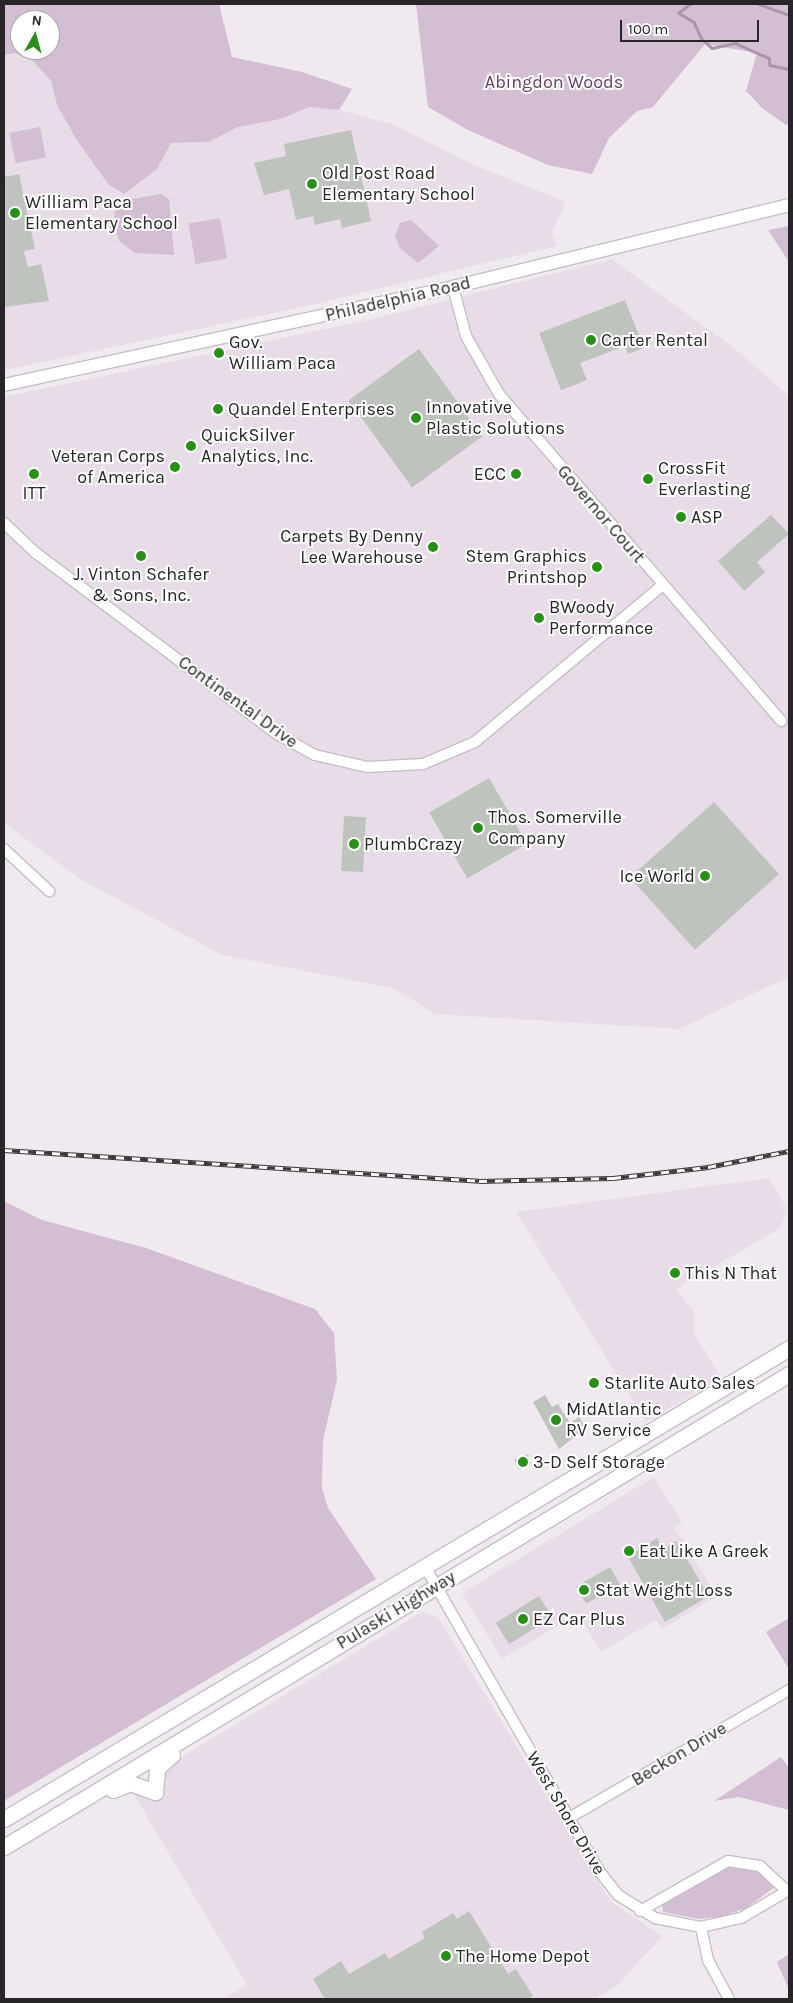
<!DOCTYPE html>
<html>
<head>
<meta charset="utf-8">
<style>
	body { margin:0 }
	#map { position:relative; width:793px; height:2003px; overflow:hidden; background:#f0e9f0; font-family:Karla,sans-serif }
	div>[style] { position:absolute }
	.built>* { inset:0; background:#e8dce8 }
	.green>* { inset:0; background:#d3bed3; transform-origin:0 0 }
	.stream>* { height:2.5px; margin:-1.25px; padding:0 1.25px; transform-origin:1.25px; border-radius:1.25px; background:#ac95ac }
	.building>* { inset:0; background:#bec3bd; transform-origin:0 0 }
	.roads { filter:drop-shadow(1px 0 #c5bfc5) drop-shadow(-1px 0 #c5bfc5) drop-shadow(0 1px #c5bfc5) drop-shadow(0 -1px #c5bfc5) }
	.minor>* { height:10px; margin:-5px; padding:0 5px; transform-origin:5px; border-radius:5px; background:#fff }
	.major>* { height:12px; margin:-6px; padding:0 6px; transform-origin:6px; border-radius:6px; background:#fff }
	.highway>* { height:15px; margin:-7.5px; padding:0 7.5px; transform-origin:7.5px; border-radius:7.5px; background:#fff }
	.rail>* { height:4.5px; margin-top:-2.25px; transform-origin:0; background:repeating-linear-gradient(90deg,#fff 0 8px,#3b393b 0 16px); box-sizing:border-box; border-block:1px solid #3b393b }
	.dots>* { width:14px; height:14px; translate:-50% -50%; box-sizing:border-box; border:2px solid #fff; border-radius:50% }
	span { translate:-50% -50%; white-space:nowrap; text-align:center; line-height:1.15; -webkit-text-stroke:4px #fff; paint-order:stroke }
	.park-label { font-size:18px; color:#644164 }
	.poi-label { font-size:18px; color:#272527 }
	.left { translate:0 -50%; text-align:left }
	.right { translate:-100% -50%; text-align:right }
	.street-label { font-size:18px; color:#272527 }
	.frame { position:absolute; inset:0; border:5px solid #272527; pointer-events:none }
	.north { position:absolute; left:10px; top:10px; width:50px; height:50px; box-sizing:border-box; background:#fff; border:1px solid #a9a8a9; border-radius:50%; rotate:7deg; font-size:14px; font-weight:700; line-height:20px; text-align:center; color:#272527 }
	.north::after { content:''; display:block; margin:auto; width:18px; height:22px; background:#279116; clip-path:polygon(50% 0,100% 100%,50% 72%,0 100%) }
	.scale { position:absolute; left:620px; top:20px; width:139px; height:22px; box-sizing:border-box; border:2px solid #272527; border-top:0; padding-left:6px; font-size:15px; line-height:18px; white-space:nowrap; color:#272527; -webkit-text-stroke:4px #fff; paint-order:stroke }
</style>
</head>
<body>
<div id="map">
	<div class="built">
		<div style="clip-path:polygon(15px 53px,33px 61px,51px 81px,57px 105px,76px 139px,108px 184px,157px 169px,171px 143px,209px 142px,238px 127px,281px 119px,309px 107px,339px 110px,395px 125px,467px 162px,566px 202px,552px 232px,556px 246px,311px 305px,4px 370px,4px 55px)"></div>
		<div style="clip-path:polygon(612px 259px,735px 349px,789px 396px,789px 977px,679px 1029px,435px 1014px,393px 988px,222px 955px,80px 879px,4px 823px,4px 397px,368px 320px)"></div>
		<div style="clip-path:polygon(769px 1178px,787px 1209px,780px 1228px,676px 1289px,694px 1312px,694px 1334px,721px 1377px,646px 1422px,516px 1212px)"></div>
		<div style="clip-path:polygon(654px 1477px,682px 1522px,674px 1527px,717px 1596px,662px 1629px,656px 1620px,601px 1652px,578px 1614px,502px 1659px,462px 1593px)"></div>
		<div style="clip-path:polygon(422px 1612px,438px 1617px,611px 1902px,662px 1936px,617px 1986px,593px 1999px,230px 1999px,228px 1996px,247px 1985px,130px 1788px)"></div>
	</div>
	<div class="green">
		<div style="clip-path:polygon(evenodd,4px 4px,219px 4px,232px 57px,302px 72px,352px 89px,339px 110px,309px 107px,281px 119px,238px 127px,209px 142px,171px 143px,157px 169px,124px 194px,108px 184px,76px 139px,57px 105px,51px 81px,33px 61px,15px 53px,4px 55px,4px 4px,20px 20px,50px 20px,50px 50px,20px 50px,20px 20px)"></div>
		<div style="clip-path:polygon(416px 4px,789px 4px,789px 124px,786px 125px,762px 108px,746px 91px,757px 53px,705px 44px,653px 107px,637px 111px,609px 138px,592px 174px,548px 165px,468px 130px,428px 107px)"></div>
		<div style="left:40px;top:127px;width:31px;height:31px;rotate:79deg"></div>
		<div style="clip-path:polygon(161px 194px,169px 199px,174px 255px,135px 253px,119px 241px,114px 221px,116px 202px)"></div>
		<div style="left:220px;top:218px;width:41px;height:32px;rotate:80deg"></div>
		<div style="clip-path:polygon(411px 220px,439px 246px,418px 263px,400px 248px,395px 236px,400px 223px)"></div>
		<div style="clip-path:polygon(789px 226px,789px 262px,768px 230px)"></div>
		<div style="clip-path:polygon(4px 1201px,42px 1220px,146px 1248px,315px 1309px,334px 1333px,337px 1380px,323px 1440px,322px 1488px,328px 1508px,376px 1579px,4px 1801px)"></div>
		<div style="clip-path:polygon(789px 1618px,789px 1669px,766px 1632px)"></div>
		<div style="clip-path:polygon(781px 1757px,789px 1768px,789px 1810px,739px 1797px,714px 1801px)"></div>
		<div style="clip-path:polygon(731px 1865px,756px 1868px,775px 1882px,775px 1887px,746px 1908px,724px 1916px,699px 1919px,663px 1912px,662px 1904px)"></div>
		<div style="clip-path:polygon(789px 1954px,789px 1990px,777px 1962px)"></div>
	</div>
	<div class="stream">
		<div style="left:620px;top:4px;width:16px"></div>
		<div style="left:691px;top:4px;width:15px;rotate:143deg"></div>
		<div style="left:679px;top:13px;width:17px;rotate:31deg"></div>
		<div style="left:694px;top:22px;width:19px;rotate:65deg"></div>
		<div style="left:702px;top:39px;width:13px;rotate:42deg"></div>
		<div style="left:712px;top:48px;width:24px;rotate:-12deg"></div>
		<div style="left:735px;top:43px;width:37px;rotate:24deg"></div>
		<div style="left:769px;top:58px;width:7px;rotate:82deg"></div>
		<div style="left:770px;top:65px;width:19px;rotate:12deg"></div>
		<div style="left:759px;top:4px;width:32px;rotate:20deg"></div>
	</div>
	<div class="building">
		<div style="clip-path:polygon(351px 130px,371px 221px,342px 228px,340px 219px,315px 225px,313px 216px,296px 220px,289px 189px,264px 195px,254px 163px,286px 156px,284px 144px)"></div>
		<div style="clip-path:polygon(19px 174px,35px 249px,24px 251px,28px 267px,41px 264px,49px 301px,4px 307px,4px 177px)"></div>
		<div style="clip-path:polygon(625px 300px,644px 348px,628px 354px,625px 346px,580px 363px,587px 380px,561px 390px,539px 333px)"></div>
		<div style="left:419px;top:349px;width:108px;height:87px;rotate:54deg"></div>
		<div style="clip-path:polygon(771px 515px,789px 534px,757px 562px,765px 572px,744px 591px,718px 561px)"></div>
		<div style="left:489px;top:778px;width:76px;height:69px;rotate:60deg"></div>
		<div style="left:714px;top:802px;width:97px;height:113px;rotate:48deg"></div>
		<div style="left:344px;top:816px;width:22px;height:55px;rotate:3deg"></div>
		<div style="clip-path:polygon(545px 1395px,552px 1407px,558px 1404px,570px 1423px,579px 1417px,586px 1428px,559px 1449px,533px 1402px)"></div>
		<div style="left:527px;top:1454px;width:10px;height:14px;rotate:66deg"></div>
		<div style="clip-path:polygon(657px 1538px,663px 1549px,676px 1541px,709px 1596px,665px 1622px,623px 1548px,630px 1544px,635px 1552px)"></div>
		<div style="left:610px;top:1567px;width:20px;height:39px;rotate:60deg"></div>
		<div style="left:539px;top:1596px;width:25px;height:51px;rotate:58deg"></div>
		<div style="clip-path:polygon(469px 1911px,508px 1974px,516px 1969px,533px 1996px,527px 1999px,325px 1999px,313px 1979px,341px 1961px,349px 1974px,385px 1953px,389px 1959px,425px 1938px,422px 1932px,453px 1913px,457px 1919px)"></div>
	</div>
	<div class="roads">
		<div class="minor">
			<div style="left:453px;top:287px;width:51px;rotate:75.1deg"></div>
			<div style="left:466px;top:336px;width:67px;rotate:60.4deg"></div>
			<div style="left:499px;top:394px;width:432px;rotate:49.2deg"></div>
			<div style="left:4px;top:523px;width:44px;rotate:43.2deg"></div>
			<div style="left:36px;top:553px;width:301px;rotate:36.9deg"></div>
			<div style="left:277px;top:734px;width:43px;rotate:28.9deg"></div>
			<div style="left:315px;top:755px;width:53px;rotate:13deg"></div>
			<div style="left:367px;top:767px;width:56px;rotate:-3.1deg"></div>
			<div style="left:423px;top:764px;width:56px;rotate:-22.9deg"></div>
			<div style="left:475px;top:742px;width:245px;rotate:-39.9deg"></div>
			<div style="left:4px;top:849px;width:62px;rotate:43deg"></div>
			<div style="left:424px;top:1565px;width:354px;rotate:60.2deg"></div>
			<div style="left:600px;top:1872px;width:29px;rotate:52deg"></div>
			<div style="left:618px;top:1895px;width:44px;rotate:31.9deg"></div>
			<div style="left:655px;top:1918px;width:47px;rotate:11.1deg"></div>
			<div style="left:701px;top:1927px;width:41px;rotate:-12.7deg"></div>
			<div style="left:741px;top:1918px;width:56px;rotate:-30.3deg"></div>
			<div style="left:569px;top:1818px;width:255px;rotate:-30.2deg"></div>
			<div style="left:640px;top:1911px;width:101px;rotate:-29.6deg"></div>
			<div style="left:728px;top:1861px;width:32px;rotate:9deg"></div>
			<div style="left:760px;top:1866px;width:37px;rotate:43deg"></div>
			<div style="left:701px;top:1927px;width:34px;rotate:78deg"></div>
			<div style="left:708px;top:1960px;width:44px;rotate:61.7deg"></div>
		</div>
		<div class="major">
			<div style="left:4px;top:385px;width:460px;rotate:-12.3deg"></div>
			<div style="left:453px;top:287px;width:346px;rotate:-13.7deg"></div>
		</div>
		<div class="highway">
			<div style="left:113px;top:1790px;width:18px;rotate:-22deg"></div>
			<div style="left:130px;top:1783px;width:27px;rotate:20deg"></div>
			<div style="left:155px;top:1792px;width:24px;rotate:-85deg"></div>
			<div style="left:157px;top:1768px;width:20px;rotate:-41deg"></div>
			<div style="left:4px;top:1819px;width:915px;rotate:-30.96deg"></div>
			<div style="left:4px;top:1847px;width:916px;rotate:-31.07deg"></div>
		</div>
	</div>
	<div class="rail">
		<div style="left:4px;top:1150px;width:476px;rotate:3.7deg"></div>
		<div style="left:479px;top:1181px;width:134px;rotate:-1.3deg"></div>
		<div style="left:613px;top:1178px;width:96px;rotate:-6.6deg"></div>
		<div style="left:708px;top:1167px;width:83px;rotate:-11.2deg"></div>
	</div>
	<div class="dots">
		<div style="left:312px;top:184px;background:#279116"></div>
		<div style="left:15px;top:213px;background:#279116"></div>
		<div style="left:591px;top:340px;background:#279116"></div>
		<div style="left:219px;top:353px;background:#279116"></div>
		<div style="left:218px;top:409px;background:#279116"></div>
		<div style="left:416px;top:418px;background:#279116"></div>
		<div style="left:191px;top:446px;background:#279116"></div>
		<div style="left:175px;top:467px;background:#279116"></div>
		<div style="left:34px;top:474px;background:#279116"></div>
		<div style="left:516px;top:474px;background:#279116"></div>
		<div style="left:648px;top:479px;background:#279116"></div>
		<div style="left:681px;top:517px;background:#279116"></div>
		<div style="left:433px;top:547px;background:#279116"></div>
		<div style="left:141px;top:556px;background:#279116"></div>
		<div style="left:597px;top:567px;background:#279116"></div>
		<div style="left:539px;top:618px;background:#279116"></div>
		<div style="left:478px;top:828px;background:#279116"></div>
		<div style="left:354px;top:844px;background:#279116"></div>
		<div style="left:705px;top:876px;background:#279116"></div>
		<div style="left:675px;top:1273px;background:#279116"></div>
		<div style="left:594px;top:1383px;background:#279116"></div>
		<div style="left:556px;top:1420px;background:#279116"></div>
		<div style="left:523px;top:1462px;background:#279116"></div>
		<div style="left:629px;top:1551px;background:#279116"></div>
		<div style="left:584px;top:1590px;background:#279116"></div>
		<div style="left:523px;top:1619px;background:#279116"></div>
		<div style="left:446px;top:1956px;background:#279116"></div>
	</div>
	<div class="park-label">
		<span style="left:554px;top:82px">Abingdon Woods</span>
	</div>
	<div class="poi-label">
		<span class="left" style="left:322px;top:184px">Old Post Road<br>Elementary School</span>
		<span class="left" style="left:25px;top:213px">William Paca<br>Elementary School</span>
		<span class="left" style="left:601px;top:340px">Carter Rental</span>
		<span class="left" style="left:229px;top:353px">Gov.<br>William Paca</span>
		<span class="left" style="left:426px;top:418px">Innovative<br>Plastic Solutions</span>
		<span class="left" style="left:228px;top:409px">Quandel Enterprises</span>
		<span class="left" style="left:201px;top:446px">QuickSilver<br>Analytics, Inc.</span>
		<span class="right" style="left:165px;top:467px">Veteran Corps<br>of America</span>
		<span class="left" style="left:658px;top:479px">CrossFit<br>Everlasting</span>
		<span class="right" style="left:506px;top:474px">ECC</span>
		<span style="left:34px;top:493px">ITT</span>
		<span class="left" style="left:691px;top:517px">ASP</span>
		<span class="right" style="left:423px;top:547px">Carpets By Denny<br>Lee Warehouse</span>
		<span class="right" style="left:587px;top:567px">Stem Graphics<br>Printshop</span>
		<span style="left:141px;top:585px">J. Vinton Schafer<br>&amp; Sons, Inc.</span>
		<span class="left" style="left:549px;top:618px">BWoody<br>Performance</span>
		<span class="left" style="left:488px;top:828px">Thos. Somerville<br>Company</span>
		<span class="left" style="left:364px;top:844px">PlumbCrazy</span>
		<span class="right" style="left:695px;top:876px">Ice World</span>
		<span class="left" style="left:685px;top:1273px">This N That</span>
		<span class="left" style="left:604px;top:1383px">Starlite Auto Sales</span>
		<span class="left" style="left:566px;top:1420px">MidAtlantic<br>RV Service</span>
		<span class="left" style="left:533px;top:1462px">3-D Self Storage</span>
		<span class="left" style="left:639px;top:1551px">Eat Like A Greek</span>
		<span class="left" style="left:595px;top:1590px">Stat Weight Loss</span>
		<span class="left" style="left:533px;top:1619px">EZ Car Plus</span>
		<span class="left" style="left:456px;top:1956px">The Home Depot</span>
	</div>
	<div class="street-label">
		<span style="left:398px;top:299px;rotate:-13deg">Philadelphia Road</span>
		<span style="left:601px;top:514px;rotate:49deg">Governor Court</span>
		<span style="left:238px;top:702px;rotate:36deg">Continental Drive</span>
		<span style="left:396px;top:1610px;rotate:-31deg">Pulaski Highway</span>
		<span style="left:679px;top:1754px;rotate:-31deg">Beckon Drive</span>
		<span style="left:566px;top:1813px;rotate:60deg">West Shore Drive</span>
	</div>
	<div class="frame"></div>
	<div class="north">N</div>
	<div class="scale">100 m</div>
</div>
</body>
</html>
